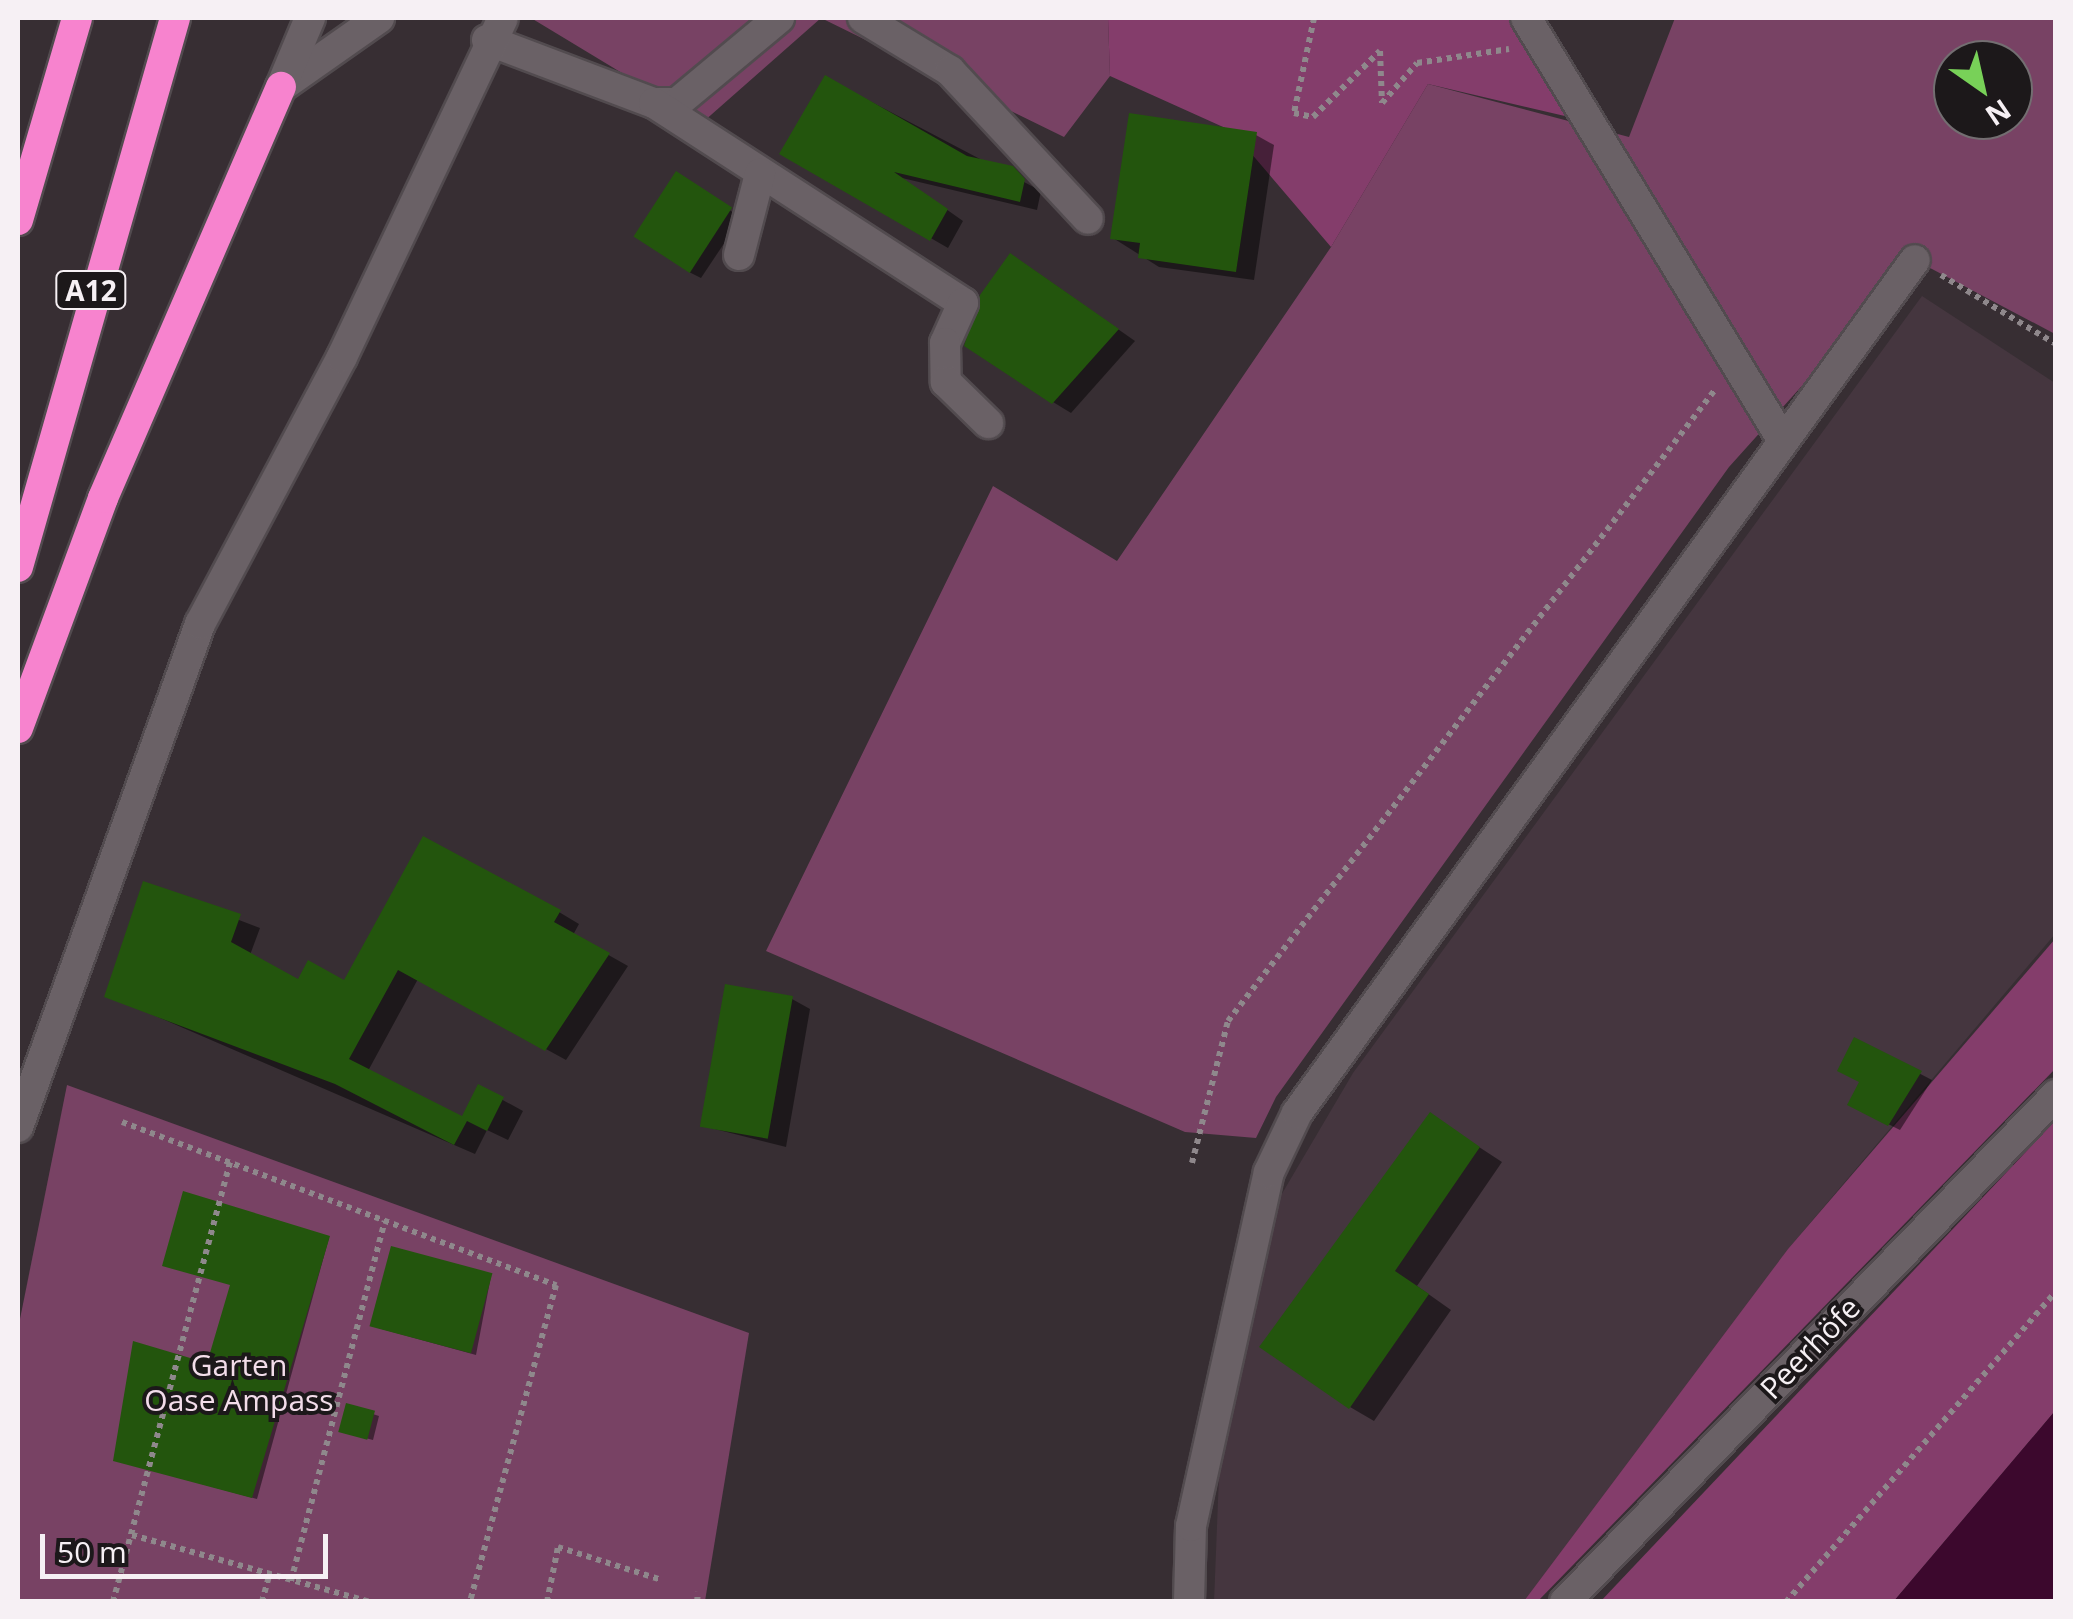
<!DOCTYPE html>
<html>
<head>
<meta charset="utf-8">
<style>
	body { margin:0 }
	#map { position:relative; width:2073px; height:1619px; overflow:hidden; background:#372e33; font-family:"Open Sans",sans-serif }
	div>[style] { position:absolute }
	.built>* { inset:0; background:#45363f }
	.green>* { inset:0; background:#784264 }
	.forest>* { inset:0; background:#843d6b }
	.water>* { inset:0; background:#3c082d }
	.shadow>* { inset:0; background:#0007 }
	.building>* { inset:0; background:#23550d; transform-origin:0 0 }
	.path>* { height:6px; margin-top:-3px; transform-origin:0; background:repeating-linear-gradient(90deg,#8f888c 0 5px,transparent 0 10px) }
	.roads { filter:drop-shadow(2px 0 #524b4f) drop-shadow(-2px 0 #524b4f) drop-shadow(0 2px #524b4f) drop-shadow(0 -2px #524b4f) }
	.minor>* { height:30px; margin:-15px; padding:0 15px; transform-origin:15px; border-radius:15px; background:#6a6166 }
	.highway>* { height:30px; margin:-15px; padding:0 15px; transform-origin:15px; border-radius:15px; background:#f783ce }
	span { translate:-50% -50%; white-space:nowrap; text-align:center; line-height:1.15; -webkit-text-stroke:8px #1c181a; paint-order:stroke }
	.shield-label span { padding:2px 8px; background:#1c181a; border:2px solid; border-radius:8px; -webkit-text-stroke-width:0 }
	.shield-label { font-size:28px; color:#f6f0f4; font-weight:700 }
	.street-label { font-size:30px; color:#f6f0f4 }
	.park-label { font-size:30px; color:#f3ddea }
	.frame { position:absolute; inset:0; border:20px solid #f6f0f4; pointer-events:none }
	.north { position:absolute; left:1933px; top:40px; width:100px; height:100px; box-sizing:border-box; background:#1c181a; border:2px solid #736e71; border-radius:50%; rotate:146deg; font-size:28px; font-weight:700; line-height:40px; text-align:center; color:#f6f0f4 }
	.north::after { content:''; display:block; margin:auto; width:35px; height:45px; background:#78d158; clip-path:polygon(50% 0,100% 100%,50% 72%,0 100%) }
	.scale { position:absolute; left:40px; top:1534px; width:288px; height:45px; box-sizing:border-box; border:5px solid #f6f0f4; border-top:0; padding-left:12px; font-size:30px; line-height:35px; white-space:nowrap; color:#f6f0f4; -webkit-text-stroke:8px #1c181a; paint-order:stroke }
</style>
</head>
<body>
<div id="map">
	<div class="built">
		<div style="clip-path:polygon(1922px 296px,2055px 383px,2055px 934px,1788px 1249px,1524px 1601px,1214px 1602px,1220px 1450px,1270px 1214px,1353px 1073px)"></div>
	</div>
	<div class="green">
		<div style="clip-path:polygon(531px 18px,1108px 18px,1110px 76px,1064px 137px,821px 18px,703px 122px)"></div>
		<div style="clip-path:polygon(evenodd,1675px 18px,2055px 18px,2055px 334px,1915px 260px,1729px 467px,1276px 1097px,1256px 1138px,1185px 1132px,766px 951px,993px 486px,1117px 561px,1331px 247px,1428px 84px,1629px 137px,1675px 18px,1953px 60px,2013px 60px,2013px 120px,1953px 120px,1953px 60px)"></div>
		<div style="clip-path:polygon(67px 1085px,749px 1333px,705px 1601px,18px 1602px,18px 1329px)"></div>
	</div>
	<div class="forest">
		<div style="clip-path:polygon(1108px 18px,1515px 18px,1582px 120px,1428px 84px,1331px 247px,1232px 131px,1110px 76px)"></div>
		<div style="clip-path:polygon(2055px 939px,2055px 1069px,1538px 1601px,1524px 1601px,1788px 1249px)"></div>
		<div style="clip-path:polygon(2055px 1121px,2055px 1411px,1894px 1601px,1600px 1602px)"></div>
	</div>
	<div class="water">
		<div style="clip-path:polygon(2055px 1411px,2055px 1601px,1894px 1601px)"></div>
	</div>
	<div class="shadow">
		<div style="clip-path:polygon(826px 78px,1041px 191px,1037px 210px,902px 178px,963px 221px,948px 248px,783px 153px)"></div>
		<div style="clip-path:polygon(1256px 135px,1274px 145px,1254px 280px,1159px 267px,1113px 238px)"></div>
		<div style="clip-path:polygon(688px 181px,741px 218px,701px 278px,689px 272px)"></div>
		<div style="clip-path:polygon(1029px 267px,1135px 341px,1071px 413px,1053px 402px)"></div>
		<div style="clip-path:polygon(145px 884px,260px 928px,250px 955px,299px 982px,345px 984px,559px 912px,579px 924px,573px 935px,628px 966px,566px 1060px,418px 979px,368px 1071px,463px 1119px,479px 1087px,523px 1111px,508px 1140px,487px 1130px,475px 1154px,107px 995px)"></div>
		<div style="clip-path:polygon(792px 999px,810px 1009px,786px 1147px,703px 1126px)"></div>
		<div style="clip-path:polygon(1855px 1040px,1932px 1080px,1900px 1130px,1862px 1111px)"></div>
		<div style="clip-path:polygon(1430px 1115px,1502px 1162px,1417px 1286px,1451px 1310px,1374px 1421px,1350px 1407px)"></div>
		<div style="clip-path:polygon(329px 1238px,257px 1499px,121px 1462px,209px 1366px)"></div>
		<div style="clip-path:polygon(491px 1276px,476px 1355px,378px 1328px)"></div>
		<div style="clip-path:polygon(348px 1406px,379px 1416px,373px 1440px,346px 1433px)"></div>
	</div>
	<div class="building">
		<div style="clip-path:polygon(825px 75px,967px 156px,1013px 166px,1025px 179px,1020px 202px,894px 172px,948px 209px,930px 241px,779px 154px)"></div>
		<div style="clip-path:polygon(1129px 113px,1257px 132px,1236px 272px,1138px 258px,1140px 243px,1110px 239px)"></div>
		<div style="left:676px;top:171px;width:67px;height:78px;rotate:33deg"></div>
		<div style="clip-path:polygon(1010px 253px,1119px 329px,1052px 404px,964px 346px,980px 295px)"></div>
		<div style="clip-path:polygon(423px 836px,561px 910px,554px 922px,610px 953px,545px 1051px,398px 970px,349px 1059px,462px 1116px,478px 1084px,504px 1097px,487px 1131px,467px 1121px,454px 1145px,335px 1084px,104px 997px,143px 881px,241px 914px,231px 942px,298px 979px,308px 960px,344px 980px)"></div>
		<div style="left:725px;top:984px;width:69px;height:145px;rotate:10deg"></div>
		<div style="clip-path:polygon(1854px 1037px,1922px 1071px,1888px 1126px,1847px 1105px,1859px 1082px,1837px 1071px)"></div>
		<div style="clip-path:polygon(1430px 1112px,1480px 1147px,1395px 1271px,1429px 1294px,1349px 1409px,1259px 1347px)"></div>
		<div style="clip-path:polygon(183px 1191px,330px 1236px,252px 1498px,113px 1461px,133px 1341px,207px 1363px,230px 1285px,162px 1266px)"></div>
		<div style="left:391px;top:1246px;width:105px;height:83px;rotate:15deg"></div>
		<div style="left:346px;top:1403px;width:30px;height:30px;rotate:15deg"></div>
	</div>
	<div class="path">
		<div style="left:1314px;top:18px;width:97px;rotate:101.9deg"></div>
		<div style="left:1294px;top:113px;width:19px;rotate:12deg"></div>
		<div style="left:1313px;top:117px;width:94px;rotate:-44.6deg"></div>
		<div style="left:1380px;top:51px;width:52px;rotate:87.8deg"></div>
		<div style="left:1382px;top:103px;width:53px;rotate:-48.8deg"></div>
		<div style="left:1417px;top:63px;width:93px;rotate:-8.7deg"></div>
		<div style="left:1941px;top:275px;width:134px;rotate:31deg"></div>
		<div style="left:122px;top:1122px;width:464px;rotate:20.6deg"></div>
		<div style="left:556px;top:1285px;width:328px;rotate:105.2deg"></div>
		<div style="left:1192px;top:1163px;width:146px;rotate:-75.8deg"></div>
		<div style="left:1228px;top:1021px;width:796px;rotate:-52.35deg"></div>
		<div style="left:132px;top:1535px;width:248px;rotate:15.7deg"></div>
		<div style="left:291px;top:1581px;width:372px;rotate:-75.4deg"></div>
		<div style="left:113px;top:1602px;width:455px;rotate:-75.1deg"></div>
		<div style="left:262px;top:1602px;width:28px;rotate:-75deg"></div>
		<div style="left:547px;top:1602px;width:56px;rotate:-78.7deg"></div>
		<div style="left:558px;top:1547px;width:106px;rotate:17.6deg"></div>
		<div style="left:697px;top:1602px;width:10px;rotate:-84deg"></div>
		<div style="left:1786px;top:1602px;width:412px;rotate:-49deg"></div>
	</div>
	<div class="roads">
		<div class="minor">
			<div style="left:863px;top:18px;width:102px;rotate:31.3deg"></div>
			<div style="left:950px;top:71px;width:202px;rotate:47deg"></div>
			<div style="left:1526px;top:18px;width:494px;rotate:58.7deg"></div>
			<div style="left:487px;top:40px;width:178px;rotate:20.7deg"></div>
			<div style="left:654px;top:103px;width:23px"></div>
			<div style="left:677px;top:103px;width:133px;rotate:-39.8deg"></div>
			<div style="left:281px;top:87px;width:120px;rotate:-35.1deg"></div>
			<div style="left:281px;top:87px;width:75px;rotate:-67.2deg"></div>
			<div style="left:654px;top:103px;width:368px;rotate:32.9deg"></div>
			<div style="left:963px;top:303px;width:44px;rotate:114.2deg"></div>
			<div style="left:945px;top:343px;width:39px;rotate:89deg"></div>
			<div style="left:946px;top:382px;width:59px;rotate:44.3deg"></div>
			<div style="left:739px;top:255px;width:84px;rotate:-75.5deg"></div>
			<div style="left:18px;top:1127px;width:535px;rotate:-70.11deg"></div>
			<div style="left:200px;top:624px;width:302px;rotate:-62deg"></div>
			<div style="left:342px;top:357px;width:375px;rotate:-64.6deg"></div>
			<div style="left:1189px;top:1602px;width:76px;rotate:-88.5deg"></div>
			<div style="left:1191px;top:1526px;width:362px;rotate:-77.6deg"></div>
			<div style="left:1269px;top:1172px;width:65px;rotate:-64.6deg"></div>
			<div style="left:1297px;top:1113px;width:1053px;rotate:-54.08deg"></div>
			<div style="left:1565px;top:1602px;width:706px;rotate:-45.92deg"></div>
		</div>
		<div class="highway">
			<div style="left:18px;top:220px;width:210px;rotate:-73.7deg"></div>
			<div style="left:18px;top:567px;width:571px;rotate:-74.04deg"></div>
			<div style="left:18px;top:728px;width:245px;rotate:-69.7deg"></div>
			<div style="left:103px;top:498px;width:448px;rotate:-66.6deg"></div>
		</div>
	</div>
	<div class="shield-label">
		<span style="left:91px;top:290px">A12</span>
	</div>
	<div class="street-label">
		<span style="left:1810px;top:1348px;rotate:-46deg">Peerhöfe</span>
	</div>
	<div class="park-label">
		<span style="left:239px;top:1382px">Garten<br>Oase Ampass</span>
	</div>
	<div class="frame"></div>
	<div class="north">N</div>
	<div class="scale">50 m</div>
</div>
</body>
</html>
